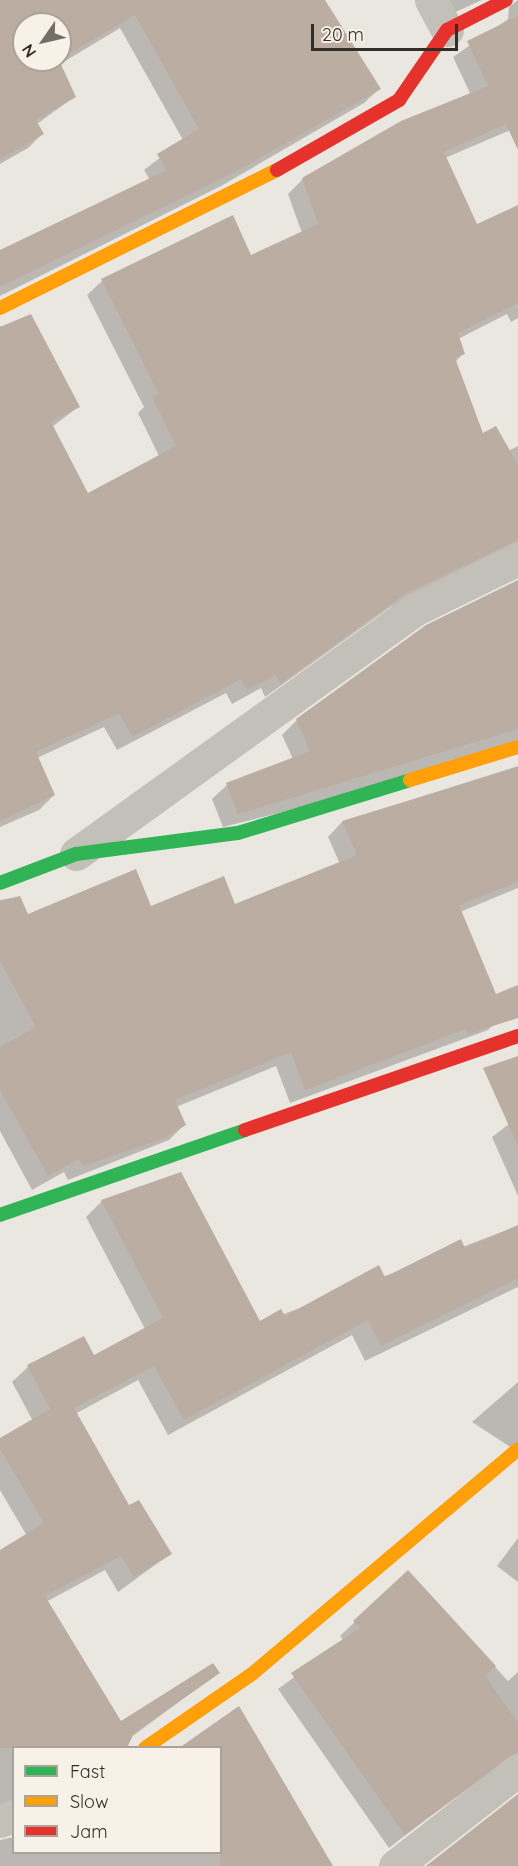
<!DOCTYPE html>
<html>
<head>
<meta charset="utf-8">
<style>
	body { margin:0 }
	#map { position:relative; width:518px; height:1866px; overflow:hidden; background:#eae7e0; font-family:Quicksand,sans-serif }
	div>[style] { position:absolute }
	.shadow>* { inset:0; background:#0003 }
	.building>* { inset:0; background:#bcada3 }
	.street>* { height:33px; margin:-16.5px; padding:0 16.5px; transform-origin:16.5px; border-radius:16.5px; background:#c3bfb9 }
	.fast>* { height:14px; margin:-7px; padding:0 7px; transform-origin:7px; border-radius:7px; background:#30b455 }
	.slow>* { height:14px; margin:-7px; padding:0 7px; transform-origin:7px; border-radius:7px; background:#ff9f0a }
	.jam>* { height:14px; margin:-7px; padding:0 7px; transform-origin:7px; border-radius:7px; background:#e5322d }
	span { translate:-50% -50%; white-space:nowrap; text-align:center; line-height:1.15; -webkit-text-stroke:5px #f7f1e7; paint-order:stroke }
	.legend { position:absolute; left:12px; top:1746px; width:210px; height:108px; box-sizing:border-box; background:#f7f1e7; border:2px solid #a9a39a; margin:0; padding:8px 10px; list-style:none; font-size:18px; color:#332d27 }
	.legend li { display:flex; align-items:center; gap:12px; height:30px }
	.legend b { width:30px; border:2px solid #a9a39a }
	.north { position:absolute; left:12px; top:12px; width:60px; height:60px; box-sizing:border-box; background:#f7f1e7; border:2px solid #a9a39a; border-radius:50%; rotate:236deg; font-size:16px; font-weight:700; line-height:24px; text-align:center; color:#332d27 }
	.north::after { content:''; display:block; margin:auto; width:21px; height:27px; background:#736e68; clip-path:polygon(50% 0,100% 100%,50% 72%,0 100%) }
	.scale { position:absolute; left:311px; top:24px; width:147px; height:27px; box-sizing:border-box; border:3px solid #332d27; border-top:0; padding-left:8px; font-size:18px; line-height:21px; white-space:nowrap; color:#332d27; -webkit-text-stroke:4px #f7f1e7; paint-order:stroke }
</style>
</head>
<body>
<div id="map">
	<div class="shadow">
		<div style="clip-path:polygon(evenodd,0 0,323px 0,379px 89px,364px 103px,221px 186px,0 296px,0 251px,150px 180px,144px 170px,183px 140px,120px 28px,57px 66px,74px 97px,37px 124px,42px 134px,28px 148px,0 164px,0 0,24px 24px,60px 24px,60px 60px,24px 60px,24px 24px)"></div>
		<div style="clip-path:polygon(428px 0,482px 0,440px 19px)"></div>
		<div style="clip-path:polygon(518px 0,518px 135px,515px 128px,445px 158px,476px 226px,518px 207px,518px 318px,511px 322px,507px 314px,458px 339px,463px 354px,455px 362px,482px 435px,508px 451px,518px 446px,518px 566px,494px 556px,389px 608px,265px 697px,261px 688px,232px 704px,226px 693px,117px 750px,104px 727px,37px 758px,54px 795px,39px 810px,0 827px,0 326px,8px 327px,78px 407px,52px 427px,87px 495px,159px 456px,138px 413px,144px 407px,87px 295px,102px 281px,250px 257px,302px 233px,288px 194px,303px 179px,471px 95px,453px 57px,508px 19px,509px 7px)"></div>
		<div style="clip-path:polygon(518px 582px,518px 753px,223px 827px,212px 799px,227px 785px,293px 759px,282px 735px,297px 720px)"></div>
		<div style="clip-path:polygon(518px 766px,518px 888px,460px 912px,503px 1016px,488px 1030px,290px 1103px,276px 1066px,176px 1107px,184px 1125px,169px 1140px,68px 1180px,64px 1172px,32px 1190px,0 1131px,0 900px,19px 897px,27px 916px,234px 906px,340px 864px,328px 837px,342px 822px)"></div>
		<div style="clip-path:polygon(518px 1117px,518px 1196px,492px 1137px)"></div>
		<div style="clip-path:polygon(180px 1174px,260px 1323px,518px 1226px,518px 1287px,365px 1361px,352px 1335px,168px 1435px,138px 1380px,75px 1414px,129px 1507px,170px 1554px,118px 1592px,105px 1570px,46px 1602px,120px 1723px,218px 1673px,126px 1741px,14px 1748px,14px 1823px,0 1813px,0 1552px,27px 1536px,0 1490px,0 1439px,33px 1421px,12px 1382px,28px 1367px,84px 1338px,94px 1357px,145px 1329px,86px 1217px,102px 1201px)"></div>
		<div style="clip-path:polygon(518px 1382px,518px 1452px,472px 1422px)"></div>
		<div style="clip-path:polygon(518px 1538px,518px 1582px,497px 1566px)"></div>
		<div style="clip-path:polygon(408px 1572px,508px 1681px,518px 1672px,518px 1776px,491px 1769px,389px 1848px,278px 1689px,344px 1641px,340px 1636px)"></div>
		<div style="clip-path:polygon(238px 1708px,331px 1866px,0 1866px,0 1840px,14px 1837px,14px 1852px,220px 1852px)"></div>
	</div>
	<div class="building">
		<div style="clip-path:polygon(0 0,325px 0,381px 89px,237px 171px,0 287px,0 250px,167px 170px,157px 154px,199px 129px,135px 15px,60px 59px,60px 24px,24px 24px,24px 60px,59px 60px,76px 97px,36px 120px,44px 134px,0 159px)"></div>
		<div style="clip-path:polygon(518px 16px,518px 150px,506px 124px,444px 152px,477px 224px,518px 205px,518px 303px,458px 333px,465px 354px,455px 358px,483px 433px,496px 426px,518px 465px,518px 540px,405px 594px,280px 684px,276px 675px,247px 690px,241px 679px,132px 737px,119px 713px,36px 752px,55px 795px,0 821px,0 327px,31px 314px,80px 407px,51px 422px,88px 493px,176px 446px,152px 397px,159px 394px,101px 279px,233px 215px,251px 255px,318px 224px,302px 178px,401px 121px,488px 86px,467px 41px)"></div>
		<div style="clip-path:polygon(518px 580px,518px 729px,238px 814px,226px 783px,310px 751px,296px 719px,426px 625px)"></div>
		<div style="clip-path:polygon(518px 767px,518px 882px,459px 905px,496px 994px,518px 985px,518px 1018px,468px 1034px,466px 1029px,305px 1090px,291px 1052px,175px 1100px,186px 1125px,163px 1139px,83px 1166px,79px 1159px,48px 1176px,0 1090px,0 1047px,36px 1027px,0 961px,0 901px,20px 896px,28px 914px,136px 869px,151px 906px,224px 876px,235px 904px,357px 855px,342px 821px)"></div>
		<div style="clip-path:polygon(518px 1056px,518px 1146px,483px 1068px)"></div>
		<div style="clip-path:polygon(181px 1172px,260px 1321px,281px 1309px,285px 1316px,379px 1265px,385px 1277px,461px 1239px,465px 1248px,518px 1225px,518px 1278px,381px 1346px,368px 1320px,184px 1420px,154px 1366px,74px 1408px,129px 1505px,139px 1500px,172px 1554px,134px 1577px,121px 1556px,45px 1596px,121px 1721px,213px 1663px,220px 1673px,134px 1733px,127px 1748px,0 1748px,0 1550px,44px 1523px,0 1449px,0 1438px,50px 1409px,27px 1365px,84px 1336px,94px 1355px,163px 1318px,101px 1200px)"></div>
		<div style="clip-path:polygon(408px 1570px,496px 1666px,485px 1676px,518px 1723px,518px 1752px,405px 1835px,291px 1673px,360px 1628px,353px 1621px)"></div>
		<div style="clip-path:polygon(239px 1706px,255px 1733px,333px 1866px,220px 1866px,220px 1748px,179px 1748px)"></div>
		<div style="clip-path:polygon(518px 1794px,518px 1866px,426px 1866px)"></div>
	</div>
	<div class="street">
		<div style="left:431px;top:0;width:34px;rotate:62deg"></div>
		<div style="left:76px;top:854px;width:419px;rotate:-35.8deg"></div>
		<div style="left:416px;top:609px;width:114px;rotate:-26.1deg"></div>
		<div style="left:0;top:1821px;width:15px;rotate:-20deg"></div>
		<div style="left:395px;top:1866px;width:156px;rotate:-38deg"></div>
	</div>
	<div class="fast">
		<div style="left:0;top:883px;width:81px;rotate:-20.9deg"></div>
		<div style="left:76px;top:854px;width:163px;rotate:-7.4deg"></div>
		<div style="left:238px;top:833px;width:180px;rotate:-17.1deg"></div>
		<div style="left:0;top:1215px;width:259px;rotate:-19.1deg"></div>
	</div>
	<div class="slow">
		<div style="left:0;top:308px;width:309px;rotate:-26.5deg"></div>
		<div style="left:410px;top:780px;width:113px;rotate:-17deg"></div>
		<div style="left:145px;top:1748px;width:130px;rotate:-34.7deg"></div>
		<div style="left:252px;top:1674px;width:348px;rotate:-40.2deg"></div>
	</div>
	<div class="jam">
		<div style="left:277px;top:170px;width:141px;rotate:-29.8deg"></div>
		<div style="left:399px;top:100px;width:85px;rotate:-55.6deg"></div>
		<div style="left:447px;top:30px;width:66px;rotate:-27deg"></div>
		<div style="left:245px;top:1130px;width:289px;rotate:-19deg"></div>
	</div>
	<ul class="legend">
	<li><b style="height:8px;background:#30b455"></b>Fast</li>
	<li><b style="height:8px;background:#ff9f0a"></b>Slow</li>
	<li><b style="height:8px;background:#e5322d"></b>Jam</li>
	</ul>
	<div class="north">N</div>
	<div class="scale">20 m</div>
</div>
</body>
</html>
